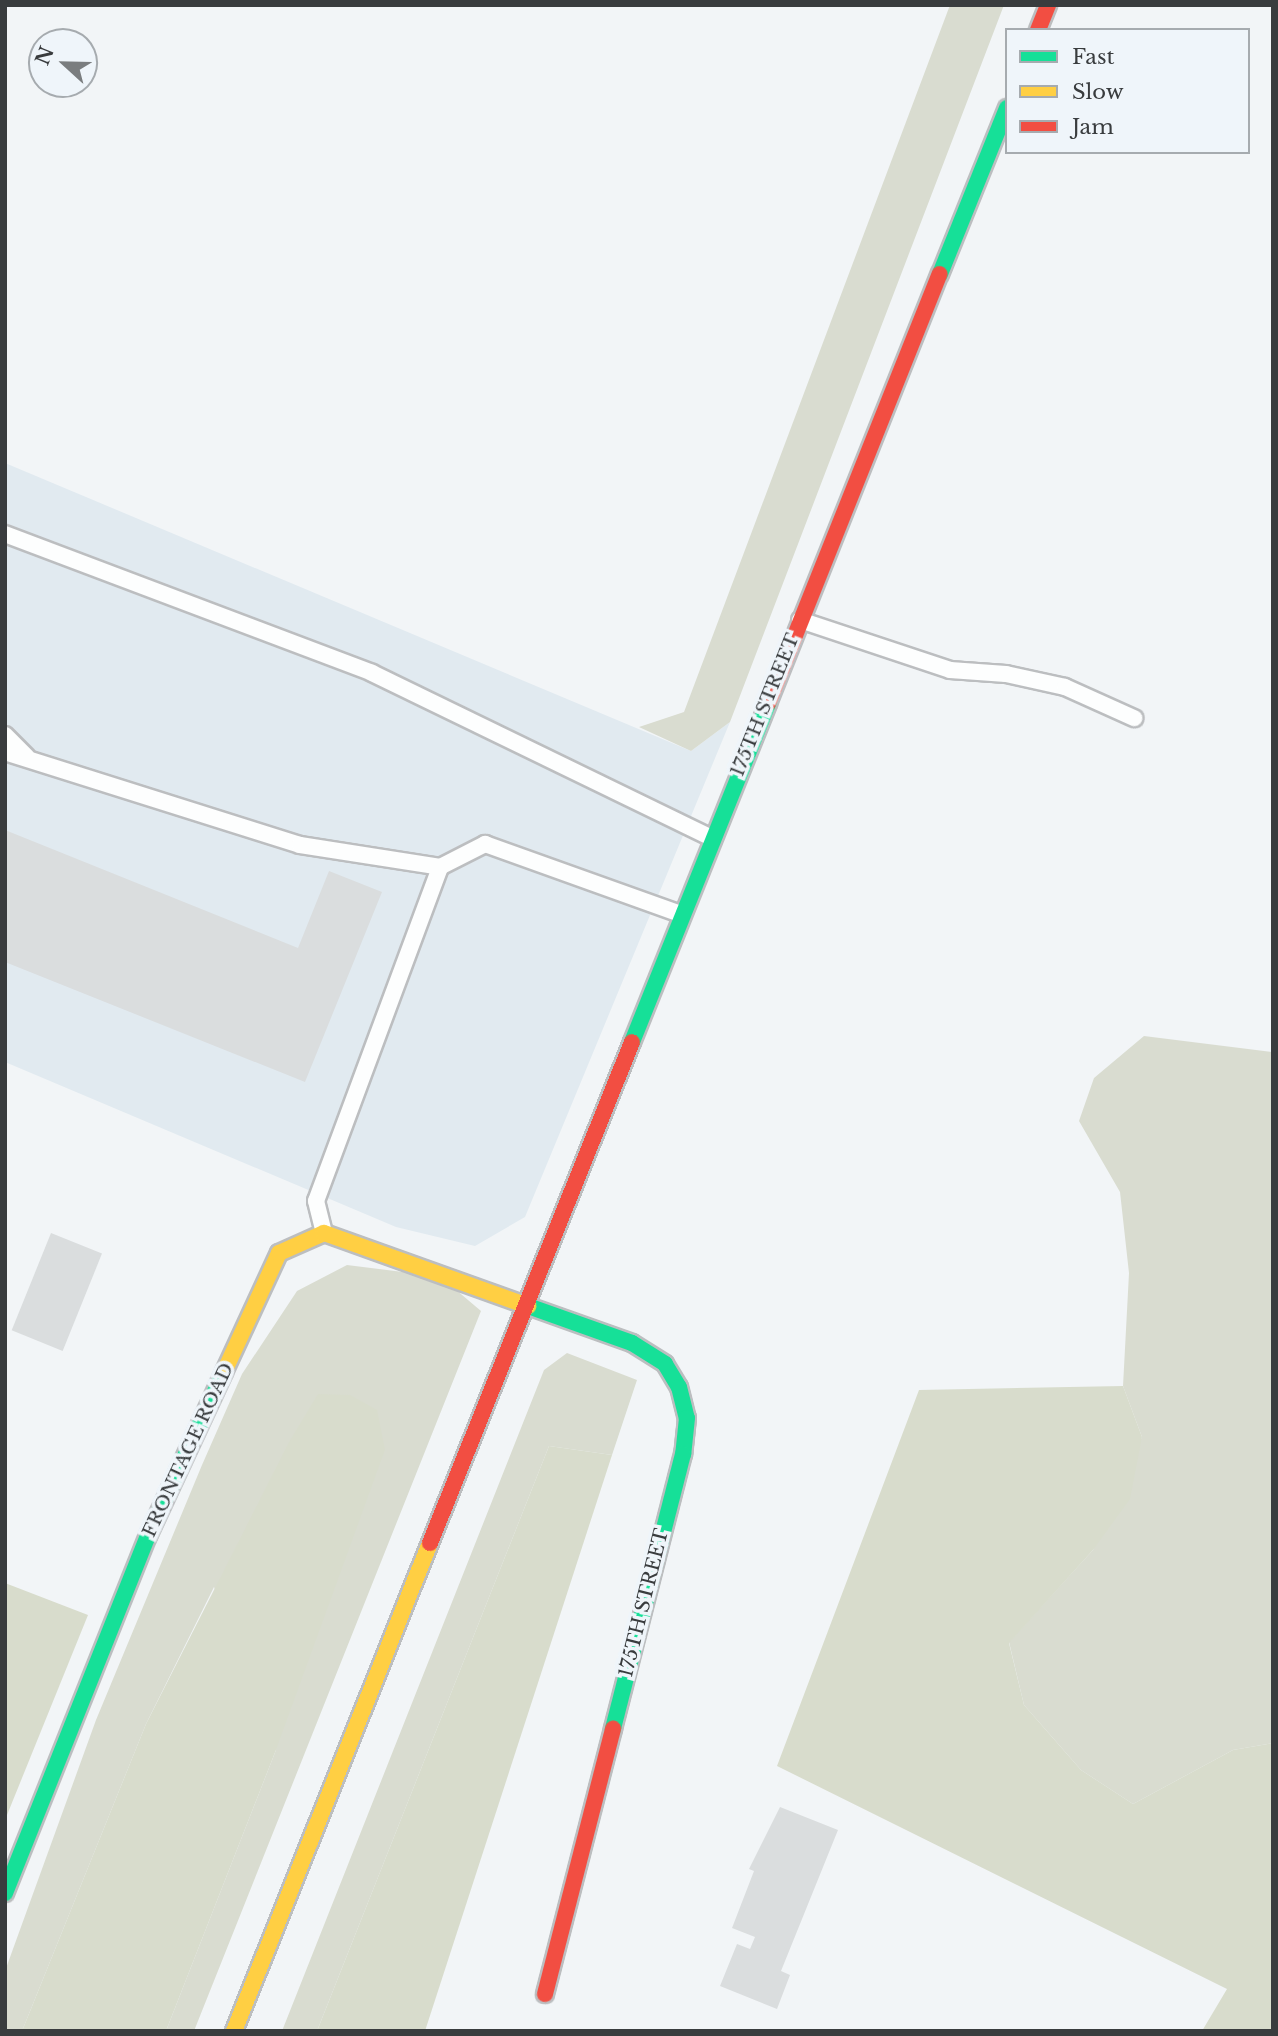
<!DOCTYPE html>
<html>
<head>
<meta charset="utf-8">
<style>
	body { margin:0 }
	#map { position:relative; width:1278px; height:2036px; overflow:hidden; background:#f2f5f7; font-family:"Libre Baskerville",serif }
	div>[style] { position:absolute }
	.built>* { inset:0; background:#e1eaf0 }
	.green>* { inset:0; background:#d9dcd0 }
	.forest>* { inset:0; background:#d8dccc }
	.building>* { inset:0; background:#daddde; transform-origin:0 0 }
	.roads { filter:drop-shadow(2px 0 #bcbec0) drop-shadow(-2px 0 #bcbec0) drop-shadow(0 2px #bcbec0) drop-shadow(0 -2px #bcbec0) }
	.lane>* { height:16px; margin:-8px; padding:0 8px; transform-origin:8px; border-radius:8px; background:#fdfefe }
	.fast>* { height:16px; margin:-8px; padding:0 8px; transform-origin:8px; border-radius:8px; background:#16e098 }
	.slow>* { height:16px; margin:-8px; padding:0 8px; transform-origin:8px; border-radius:8px; background:#ffcf43 }
	.jam>* { height:16px; margin:-8px; padding:0 8px; transform-origin:8px; border-radius:8px; background:#f24e42 }
	span { translate:-50% -50%; white-space:nowrap; text-align:center; line-height:1.15; -webkit-text-stroke:7px #eff5fa; paint-order:stroke }
	.street-label { font-size:19px; color:#393c3e }
	.frame { position:absolute; inset:0; border:7px solid #393c3e; pointer-events:none }
	.legend { position:absolute; left:1005px; top:28px; width:245px; height:126px; box-sizing:border-box; background:#eff5fa; border:2px solid #a6abaf; margin:0; padding:9px 12px; list-style:none; font-size:21px; color:#393c3e }
	.legend li { display:flex; align-items:center; gap:14px; height:35px }
	.legend b { width:35px; border:2px solid #a6abaf }
	.north { position:absolute; left:28px; top:28px; width:70px; height:70px; box-sizing:border-box; background:#eff5fa; border:2px solid #a6abaf; border-radius:50%; rotate:292deg; font-size:19px; font-weight:700; line-height:28px; text-align:center; color:#393c3e }
	.north::after { content:''; display:block; margin:auto; width:24px; height:32px; background:#7a7d7f; clip-path:polygon(50% 0,100% 100%,50% 72%,0 100%) }
</style>
</head>
<body>
<div id="map">
	<div class="built">
		<div style="clip-path:polygon(5px 463px,691px 751px,730px 722px,525px 1217px,475px 1246px,396px 1227px,5px 1062px)"></div>
	</div>
	<div class="green">
		<div style="clip-path:polygon(950px 5px,1004px 5px,730px 722px,691px 751px,639px 727px,684px 712px)"></div>
		<div style="clip-path:polygon(1144px 1036px,1273px 1052px,1273px 1743px,1233px 1750px,1133px 1804px,1081px 1770px,1024px 1705px,1009px 1642px,1093px 1550px,1142px 1437px,1123px 1386px,1129px 1273px,1120px 1192px,1079px 1121px,1094px 1078px)"></div>
		<div style="clip-path:polygon(347px 1265px,411px 1273px,455px 1289px,481px 1311px,194px 2031px,166px 2031px,276px 1750px,214px 1587px,146px 1724px,22px 2031px,5px 2031px,5px 1971px,96px 1720px,202px 1465px,242px 1374px,297px 1291px)"></div>
		<div style="clip-path:polygon(567px 1353px,637px 1380px,612px 1455px,549px 1446px,317px 2031px,282px 2031px,544px 1370px)"></div>
	</div>
	<div class="forest">
		<div style="clip-path:polygon(1123px 1386px,1142px 1437px,1130px 1499px,1093px 1550px,1009px 1643px,1024px 1705px,1081px 1770px,1133px 1804px,1233px 1750px,1273px 1743px,1273px 2031px,1202px 2031px,1227px 1989px,777px 1766px,919px 1390px)"></div>
		<div style="clip-path:polygon(318px 1394px,350px 1395px,377px 1410px,385px 1450px,276px 1750px,166px 2031px,22px 2031px,146px 1724px,289px 1442px)"></div>
		<div style="clip-path:polygon(549px 1446px,612px 1455px,425px 2031px,317px 2031px)"></div>
		<div style="clip-path:polygon(5px 1583px,88px 1615px,5px 1820px)"></div>
	</div>
	<div class="building">
		<div style="clip-path:polygon(5px 830px,298px 948px,329px 871px,382px 892px,305px 1082px,5px 962px)"></div>
		<div style="left:51px;top:1233px;width:55px;height:105px;rotate:22deg"></div>
		<div style="clip-path:polygon(780px 1807px,838px 1830px,781px 1971px,790px 1975px,777px 2009px,720px 1986px,737px 1944px,750px 1949px,755px 1937px,732px 1928px,754px 1871px,749px 1869px)"></div>
	</div>
	<div class="roads">
		<div class="lane">
			<div style="left:5px;top:534px;width:392px;rotate:20.7deg"></div>
			<div style="left:372px;top:673px;width:378px;rotate:25.9deg"></div>
			<div style="left:800px;top:620px;width:158px;rotate:18.4deg"></div>
			<div style="left:950px;top:670px;width:56px;rotate:4.1deg"></div>
			<div style="left:1006px;top:674px;width:60px;rotate:12.4deg"></div>
			<div style="left:1065px;top:687px;width:76px;rotate:24.2deg"></div>
			<div style="left:5px;top:735px;width:31px;rotate:45deg"></div>
			<div style="left:5px;top:752px;width:309px;rotate:17.5deg"></div>
			<div style="left:300px;top:845px;width:142px;rotate:8.9deg"></div>
			<div style="left:324px;top:1233px;width:33px;rotate:-104deg"></div>
			<div style="left:316px;top:1201px;width:356px;rotate:-69.6deg"></div>
			<div style="left:440px;top:867px;width:51px;rotate:-27.1deg"></div>
			<div style="left:485px;top:844px;width:208px;rotate:19.7deg"></div>
		</div>
		<div class="fast">
			<div style="left:940px;top:274px;width:179px;rotate:-68deg"></div>
			<div style="left:632px;top:1042px;width:365px;rotate:-68.1deg"></div>
			<div style="left:528px;top:1306px;width:110px;rotate:19.6deg"></div>
			<div style="left:632px;top:1343px;width:39px;rotate:32deg"></div>
			<div style="left:665px;top:1364px;width:27px;rotate:59deg"></div>
			<div style="left:679px;top:1387px;width:32px;rotate:76deg"></div>
			<div style="left:687px;top:1418px;width:36px;rotate:96deg"></div>
			<div style="left:683px;top:1454px;width:284px;rotate:104.3deg"></div>
			<div style="left:5px;top:1893px;width:385px;rotate:-68.2deg"></div>
			<div style="left:148px;top:1536px;width:181px;rotate:-65.1deg"></div>
		</div>
		<div class="slow">
			<div style="left:224px;top:1372px;width:131px;rotate:-65.2deg"></div>
			<div style="left:279px;top:1253px;width:49px;rotate:-24deg"></div>
			<div style="left:324px;top:1233px;width:217px;rotate:19.7deg"></div>
			<div style="left:234px;top:2031px;width:526px;rotate:-68.12deg"></div>
		</div>
		<div class="jam">
			<div style="left:1038px;top:30px;width:27px;rotate:-68deg"></div>
			<div style="left:768px;top:703px;width:462px;rotate:-68.2deg"></div>
			<div style="left:430px;top:1543px;width:540px;rotate:-68.04deg"></div>
			<div style="left:545px;top:1994px;width:274px;rotate:-75.6deg"></div>
		</div>
	</div>
	<div class="street-label">
		<span style="left:765px;top:705px;rotate:-68deg">175TH STREET</span>
		<span style="left:188px;top:1450px;rotate:-65deg">FRONTAGE ROAD</span>
		<span style="left:644px;top:1603px;rotate:-76deg">175TH STREET</span>
	</div>
	<div class="frame"></div>
	<ul class="legend">
	<li><b style="height:9px;background:#16e098"></b>Fast</li>
	<li><b style="height:9px;background:#ffcf43"></b>Slow</li>
	<li><b style="height:9px;background:#f24e42"></b>Jam</li>
	</ul>
	<div class="north">N</div>
</div>
</body>
</html>
